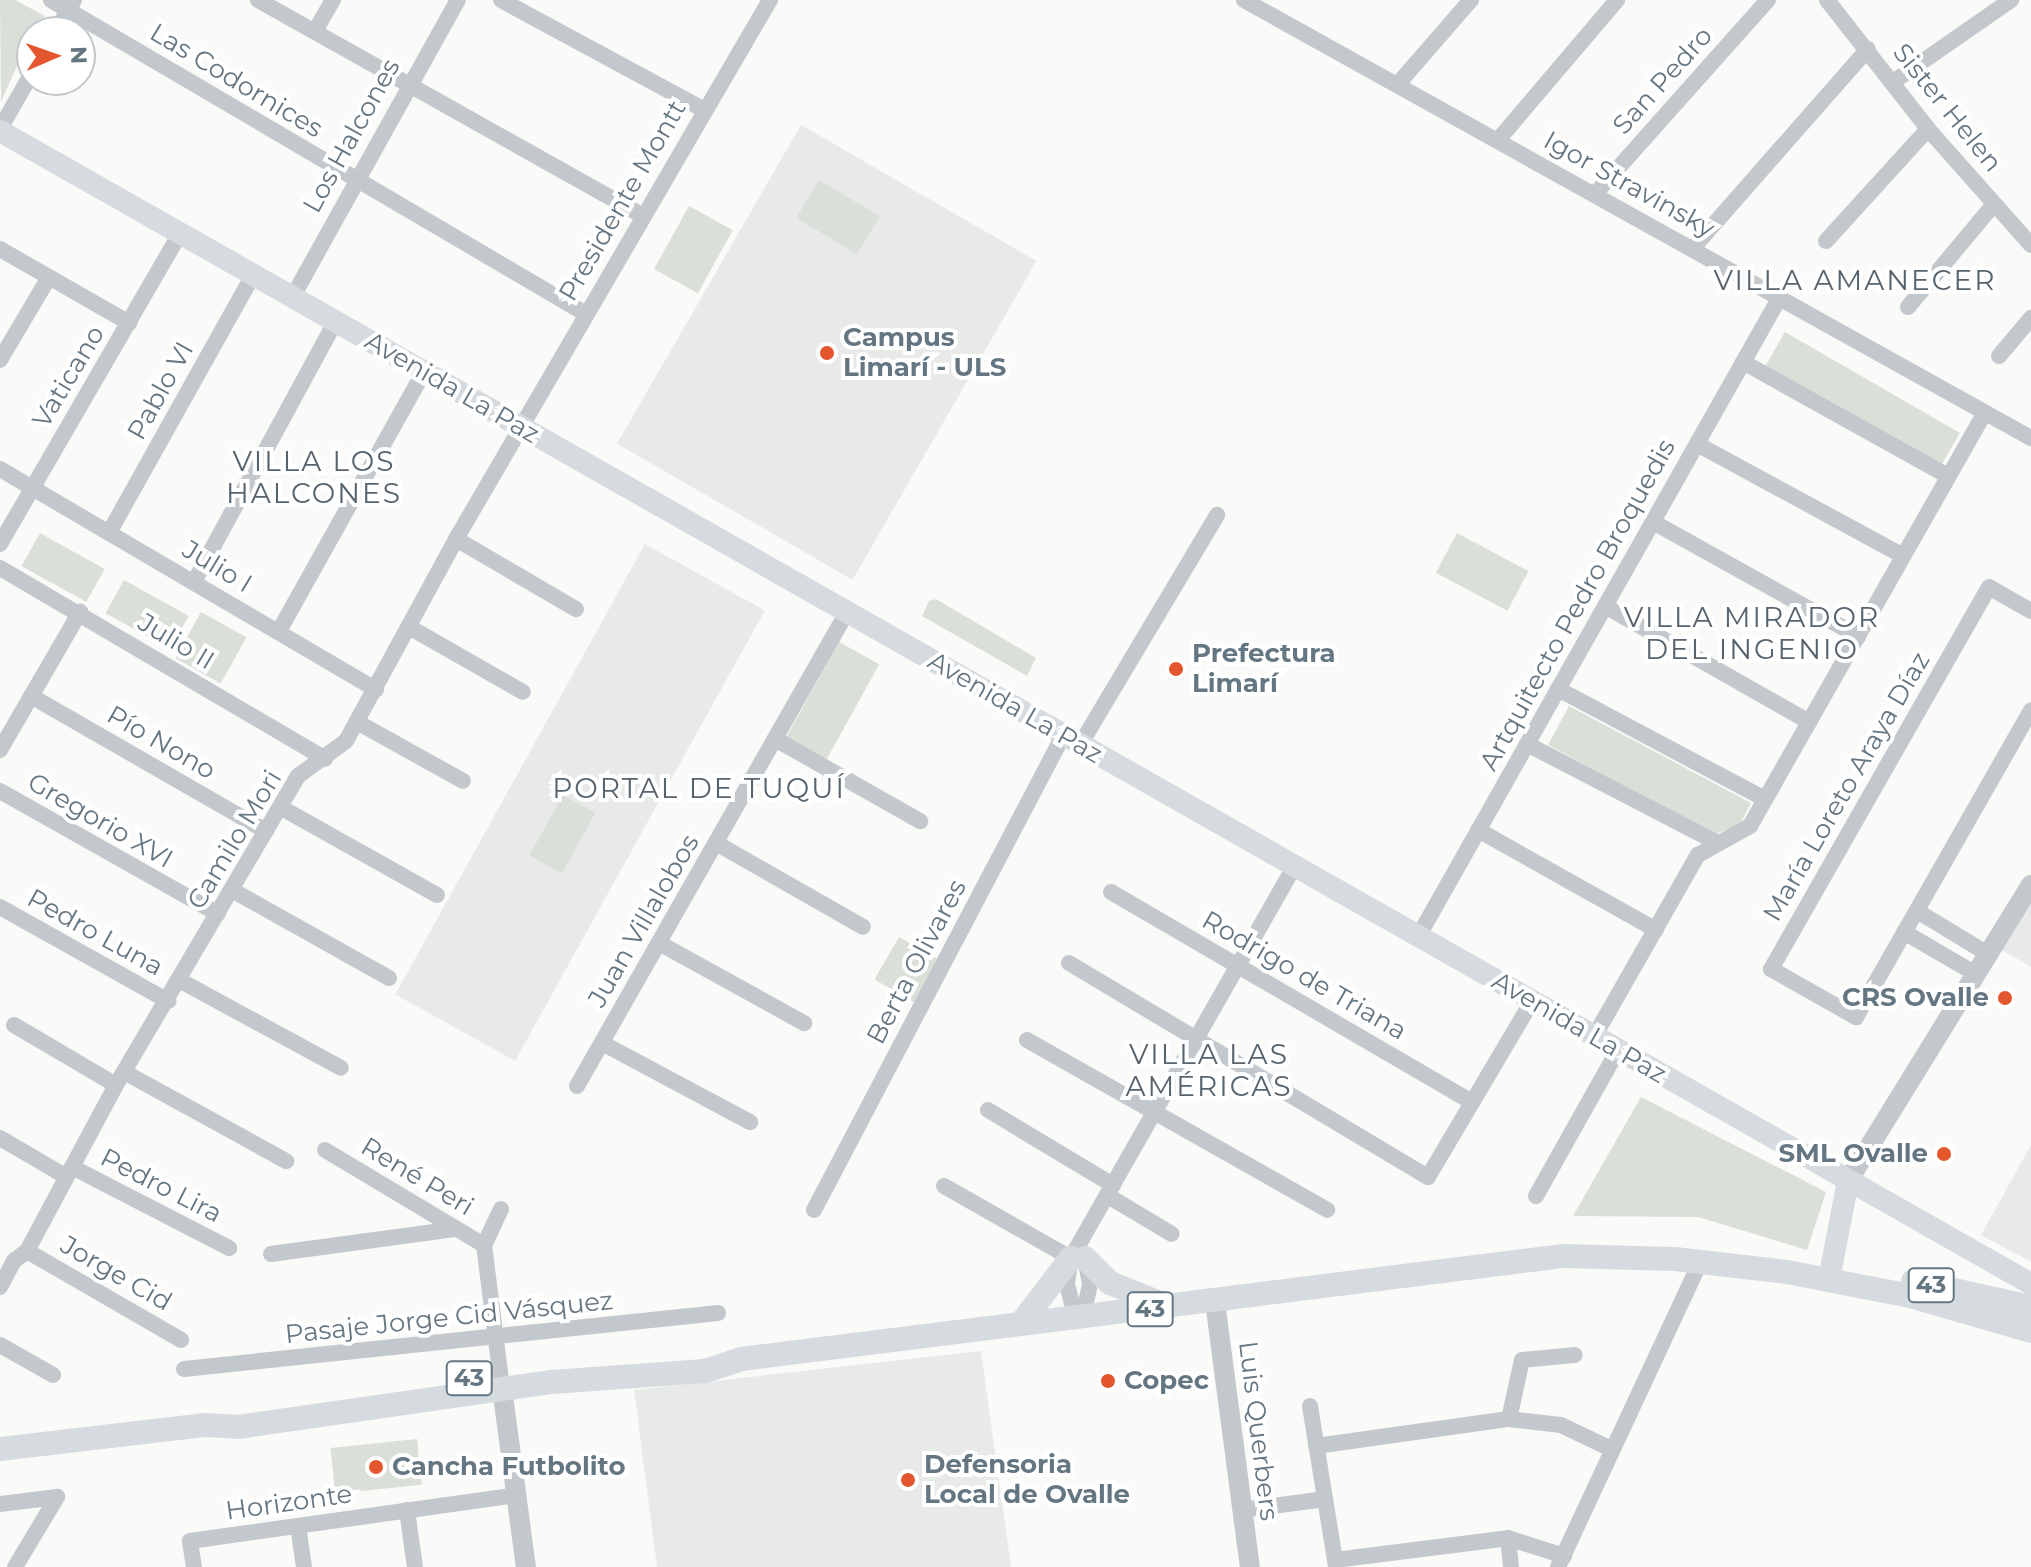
<!DOCTYPE html>
<html>
<head>
<meta charset="utf-8">
<style>
	body { margin:0 }
	#map { position:relative; width:2031px; height:1567px; overflow:hidden; background:#fafaf8; font-family:Montserrat,sans-serif }
	div>[style] { position:absolute }
	.built>* { inset:0; background:#e8e9e9; transform-origin:0 0 }
	.green>* { inset:0; background:#dadfd7; transform-origin:0 0 }
	.minor>* { height:16px; margin:-8px; padding:0 8px; transform-origin:8px; border-radius:8px; background:#c3c8cc }
	.tertiary>* { height:20px; margin:-10px; padding:0 10px; transform-origin:10px; border-radius:10px; background:#c3c8cc }
	.secondary>* { height:22px; margin:-11px; padding:0 11px; transform-origin:11px; border-radius:11px; background:#d6dbdf }
	.primary>* { height:24px; margin:-12px; padding:0 12px; transform-origin:12px; border-radius:12px; background:#d6dbdf }
	.dots>* { width:22px; height:22px; translate:-50% -50%; box-sizing:border-box; border:4px solid #fff; border-radius:50% }
	span { translate:-50% -50%; white-space:nowrap; text-align:center; line-height:1.15; -webkit-text-stroke:8px #fff; paint-order:stroke }
	.shield-label span { padding:2px 6px; background:#fff; border:2px solid; border-radius:6px; -webkit-text-stroke-width:0 }
	.shield-label { font-size:24px; color:#657683; font-weight:700 }
	.street-label { font-size:26px; color:#657683 }
	.poi-label { font-size:26px; color:#657683; font-weight:700 }
	.left { translate:0 -50%; text-align:left }
	.right { translate:-100% -50%; text-align:right }
	.neighbourhood-label { font-size:28px; color:#57646e; letter-spacing:2px }
	.north { position:absolute; left:16px; top:16px; width:80px; height:80px; box-sizing:border-box; background:#fff; border:2px solid #c1c8cd; border-radius:50%; rotate:88deg; font-size:22px; font-weight:700; line-height:32px; text-align:center; color:#657683 }
	.north::after { content:''; display:block; margin:auto; width:28px; height:36px; background:#e4572e; clip-path:polygon(50% 0,100% 100%,50% 72%,0 100%) }
</style>
</head>
<body>
<div id="map">
	<div class="built">
		<div style="left:801px;top:125px;width:272px;height:368px;rotate:30deg"></div>
		<div style="left:645px;top:544px;width:137px;height:515px;rotate:29deg"></div>
		<div style="clip-path:polygon(2031px 905px,2031px 967px,2002px 950px)"></div>
		<div style="clip-path:polygon(2031px 1145px,2031px 1262px,1981px 1235px)"></div>
		<div style="clip-path:polygon(981px 1351px,1011px 1567px,657px 1567px,634px 1390px)"></div>
	</div>
	<div class="green">
		<div style="clip-path:polygon(0 0,15px 0,45px 16px,32px 32px,1px 102px)"></div>
		<div style="left:819px;top:180px;width:71px;height:44px;rotate:31deg"></div>
		<div style="left:689px;top:206px;width:50px;height:72px;rotate:29deg"></div>
		<div style="left:1785px;top:332px;width:202px;height:41px;rotate:30deg"></div>
		<div style="left:40px;top:533px;width:74px;height:38px;rotate:29deg"></div>
		<div style="left:1457px;top:533px;width:81px;height:45px;rotate:28deg"></div>
		<div style="left:124px;top:580px;width:74px;height:38px;rotate:29deg"></div>
		<div style="clip-path:polygon(936px 599px,1036px 658px,1027px 676px,922px 616px,929px 601px)"></div>
		<div style="left:201px;top:612px;width:52px;height:53px;rotate:29deg"></div>
		<div style="left:839px;top:642px;width:46px;height:111px;rotate:29deg"></div>
		<div style="clip-path:polygon(1569px 706px,1751px 803px,1740px 824px,1716px 834px,1548px 745px)"></div>
		<div style="left:563px;top:795px;width:37px;height:69px;rotate:29deg"></div>
		<div style="left:899px;top:937px;width:48px;height:49px;rotate:30deg"></div>
		<div style="clip-path:polygon(1641px 1097px,1826px 1192px,1807px 1250px,1698px 1217px,1573px 1216px)"></div>
		<div style="left:417px;top:1439px;width:46px;height:87px;rotate:84deg"></div>
	</div>
	<div class="minor">
		<div style="left:51px;top:0;width:620px;rotate:30.41deg"></div>
		<div style="left:258px;top:0;width:439px;rotate:29.3deg"></div>
		<div style="left:501px;top:0;width:230px;rotate:28.4deg"></div>
		<div style="left:1244px;top:0;width:901px;rotate:29.1deg"></div>
		<div style="left:1827px;top:0;width:164px;rotate:51.9deg"></div>
		<div style="left:1928px;top:129px;width:155px;rotate:48.4deg"></div>
		<div style="left:315px;top:31px;width:36px;rotate:-60deg"></div>
		<div style="left:55px;top:32px;width:37px;rotate:-59deg"></div>
		<div style="left:1893px;top:82px;width:144px;rotate:-34.8deg"></div>
		<div style="left:1397px;top:85px;width:113px;rotate:-49deg"></div>
		<div style="left:0;top:129px;width:64px;rotate:-60.3deg"></div>
		<div style="left:1498px;top:140px;width:184px;rotate:-49.6deg"></div>
		<div style="left:1595px;top:194px;width:260px;rotate:-48.3deg"></div>
		<div style="left:1826px;top:241px;width:151px;rotate:-47.7deg"></div>
		<div style="left:1693px;top:248px;width:265px;rotate:-48.7deg"></div>
		<div style="left:0;top:249px;width:149px;rotate:29.8deg"></div>
		<div style="left:292px;top:298px;width:341px;rotate:-60.9deg"></div>
		<div style="left:1908px;top:307px;width:134px;rotate:-50.1deg"></div>
		<div style="left:1999px;top:356px;width:50px;rotate:-49.9deg"></div>
		<div style="left:0;top:360px;width:96px;rotate:-59.4deg"></div>
		<div style="left:1743px;top:362px;width:235px;rotate:29.1deg"></div>
		<div style="left:1697px;top:444px;width:234px;rotate:28.5deg"></div>
		<div style="left:0;top:469px;width:436px;rotate:30.4deg"></div>
		<div style="left:1653px;top:522px;width:235px;rotate:29.1deg"></div>
		<div style="left:110px;top:531px;width:293px;rotate:-60.8deg"></div>
		<div style="left:456px;top:539px;width:139px;rotate:30.3deg"></div>
		<div style="left:0;top:544px;width:358px;rotate:-59.9deg"></div>
		<div style="left:0;top:568px;width:377px;rotate:30.4deg"></div>
		<div style="left:194px;top:582px;width:296px;rotate:-61.5deg"></div>
		<div style="left:1605px;top:606px;width:235px;rotate:29.6deg"></div>
		<div style="left:2031px;top:611px;width:48px;rotate:-150.3deg"></div>
		<div style="left:1989px;top:587px;width:440px;rotate:119.7deg"></div>
		<div style="left:1771px;top:969px;width:98px;rotate:29.5deg"></div>
		<div style="left:1856px;top:1017px;width:353px;rotate:-60.3deg"></div>
		<div style="left:409px;top:627px;width:131px;rotate:29.7deg"></div>
		<div style="left:279px;top:631px;width:297px;rotate:-60.8deg"></div>
		<div style="left:1558px;top:689px;width:234px;rotate:28deg"></div>
		<div style="left:31px;top:696px;width:271px;rotate:29.9deg"></div>
		<div style="left:357px;top:722px;width:121px;rotate:29.1deg"></div>
		<div style="left:775px;top:739px;width:167px;rotate:29.5deg"></div>
		<div style="left:1527px;top:744px;width:213px;rotate:27.4deg"></div>
		<div style="left:1080px;top:745px;width:268px;rotate:-59.2deg"></div>
		<div style="left:0;top:750px;width:160px;rotate:-59.9deg"></div>
		<div style="left:0;top:791px;width:250px;rotate:29.4deg"></div>
		<div style="left:280px;top:807px;width:180px;rotate:29.3deg"></div>
		<div style="left:1478px;top:830px;width:204px;rotate:29.3deg"></div>
		<div style="left:716px;top:843px;width:169px;rotate:29.7deg"></div>
		<div style="left:232px;top:890px;width:180px;rotate:29.3deg"></div>
		<div style="left:1111px;top:892px;width:418px;rotate:30.2deg"></div>
		<div style="left:0;top:907px;width:193px;rotate:29.2deg"></div>
		<div style="left:1917px;top:911px;width:83px;rotate:31.2deg"></div>
		<div style="left:1904px;top:932px;width:83px;rotate:30.3deg"></div>
		<div style="left:1418px;top:937px;width:735px;rotate:-60.51deg"></div>
		<div style="left:659px;top:943px;width:166px;rotate:28.9deg"></div>
		<div style="left:1069px;top:963px;width:418px;rotate:30.8deg"></div>
		<div style="left:1428px;top:1177px;width:204px;rotate:-59.4deg"></div>
		<div style="left:179px;top:980px;width:184px;rotate:28.5deg"></div>
		<div style="left:14px;top:1025px;width:118px;rotate:30.5deg"></div>
		<div style="left:1594px;top:1037px;width:210px;rotate:-60.3deg"></div>
		<div style="left:1698px;top:855px;width:60px;rotate:-29.1deg"></div>
		<div style="left:1750px;top:826px;width:474px;rotate:-60.4deg"></div>
		<div style="left:1027px;top:1040px;width:345px;rotate:29.5deg"></div>
		<div style="left:602px;top:1043px;width:168px;rotate:28.1deg"></div>
		<div style="left:126px;top:1073px;width:183px;rotate:28.8deg"></div>
		<div style="left:577px;top:1086px;width:546px;rotate:-60.33deg"></div>
		<div style="left:988px;top:1110px;width:146px;rotate:31deg"></div>
		<div style="left:0;top:1138px;width:75px;rotate:30.3deg"></div>
		<div style="left:325px;top:1150px;width:185px;rotate:30.9deg"></div>
		<div style="left:72px;top:1167px;width:177px;rotate:27.3deg"></div>
		<div style="left:944px;top:1186px;width:146px;rotate:29.6deg"></div>
		<div style="left:1108px;top:1196px;width:74px;rotate:30.7deg"></div>
		<div style="left:1536px;top:1196px;width:167px;rotate:-60.7deg"></div>
		<div style="left:501px;top:1209px;width:40px;rotate:115deg"></div>
		<div style="left:484px;top:1245px;width:144px;rotate:82.8deg"></div>
		<div style="left:814px;top:1210px;width:535px;rotate:-62.29deg"></div>
		<div style="left:27px;top:1251px;width:178px;rotate:30deg"></div>
		<div style="left:271px;top:1254px;width:187px;rotate:-7.7deg"></div>
		<div style="left:0;top:1287px;width:30px;rotate:-62deg"></div>
		<div style="left:14px;top:1261px;width:16px;rotate:-38deg"></div>
		<div style="left:27px;top:1251px;width:188px;rotate:-61.8deg"></div>
		<div style="left:116px;top:1085px;width:359px;rotate:-59.5deg"></div>
		<div style="left:298px;top:776px;width:59px;rotate:-36.1deg"></div>
		<div style="left:346px;top:741px;width:230px;rotate:-61.4deg"></div>
		<div style="left:456px;top:539px;width:624px;rotate:-59.78deg"></div>
		<div style="left:1083px;top:1315px;width:32px;rotate:-77deg"></div>
		<div style="left:1090px;top:1284px;width:26px;rotate:-101deg"></div>
		<div style="left:1075px;top:1316px;width:34px;rotate:-104deg"></div>
		<div style="left:1067px;top:1283px;width:25px;rotate:-81deg"></div>
		<div style="left:1071px;top:1258px;width:450px;rotate:-60.3deg"></div>
		<div style="left:0;top:1345px;width:61px;rotate:29.5deg"></div>
		<div style="left:184px;top:1369px;width:537px;rotate:-5.99deg"></div>
		<div style="left:1310px;top:1406px;width:163px;rotate:80.8deg"></div>
		<div style="left:1509px;top:1419px;width:60px;rotate:-77.6deg"></div>
		<div style="left:1522px;top:1360px;width:53px;rotate:-5.4deg"></div>
		<div style="left:1316px;top:1446px;width:195px;rotate:-8deg"></div>
		<div style="left:1509px;top:1419px;width:52px;rotate:6.6deg"></div>
		<div style="left:1561px;top:1425px;width:55px;rotate:25.6deg"></div>
		<div style="left:0;top:1504px;width:57px;rotate:-7deg"></div>
		<div style="left:407px;top:1510px;width:58px;rotate:82deg"></div>
		<div style="left:1242px;top:1510px;width:84px;rotate:-7.5deg"></div>
		<div style="left:298px;top:1526px;width:41px;rotate:81.7deg"></div>
		<div style="left:1508px;top:1538px;width:29px;rotate:84deg"></div>
		<div style="left:1335px;top:1560px;width:174px;rotate:-7.2deg"></div>
		<div style="left:1508px;top:1538px;width:59px;rotate:17.8deg"></div>
		<div style="left:15px;top:1567px;width:82px;rotate:-59deg"></div>
		<div style="left:194px;top:1567px;width:26px;rotate:-99deg"></div>
		<div style="left:190px;top:1541px;width:329px;rotate:-8deg"></div>
		<div style="left:1558px;top:1567px;width:336px;rotate:-65deg"></div>
	</div>
	<div class="tertiary">
		<div style="left:1848px;top:1181px;width:348px;rotate:-58.3deg"></div>
		<div style="left:1215px;top:1302px;width:267px;rotate:82.5deg"></div>
		<div style="left:502px;top:1388px;width:181px;rotate:82.4deg"></div>
	</div>
	<div class="secondary">
		<div style="left:0;top:131px;width:2335px;rotate:29.58deg"></div>
		<div style="left:1829px;top:1279px;width:100px;rotate:-79deg"></div>
	</div>
	<div class="primary">
		<div style="left:1085px;top:1258px;width:35px;rotate:45deg"></div>
		<div style="left:1110px;top:1283px;width:56px;rotate:22deg"></div>
		<div style="left:1913px;top:1281px;width:121px;rotate:12.4deg"></div>
		<div style="left:1022px;top:1322px;width:81px;rotate:-52.6deg"></div>
		<div style="left:0;top:1449px;width:205px;rotate:-6.7deg"></div>
		<div style="left:204px;top:1425px;width:34px;rotate:3deg"></div>
		<div style="left:238px;top:1427px;width:317px;rotate:-8.2deg"></div>
		<div style="left:552px;top:1382px;width:153px;rotate:-4.1deg"></div>
		<div style="left:705px;top:1371px;width:38px;rotate:-18deg"></div>
		<div style="left:741px;top:1359px;width:828px;rotate:-7.14deg"></div>
		<div style="left:1563px;top:1256px;width:112px;rotate:1.5deg"></div>
		<div style="left:1675px;top:1259px;width:113px;rotate:6.6deg"></div>
		<div style="left:1787px;top:1272px;width:125px;rotate:11deg"></div>
		<div style="left:1910px;top:1296px;width:126px;rotate:16.1deg"></div>
	</div>
	<div class="dots">
		<div style="left:827px;top:353px;background:#e4572e"></div>
		<div style="left:1176px;top:669px;background:#e4572e"></div>
		<div style="left:2005px;top:998px;background:#e4572e"></div>
		<div style="left:1944px;top:1154px;background:#e4572e"></div>
		<div style="left:1108px;top:1381px;background:#e4572e"></div>
		<div style="left:376px;top:1467px;background:#e4572e"></div>
		<div style="left:908px;top:1480px;background:#e4572e"></div>
	</div>
	<div class="shield-label">
		<span style="left:1931px;top:1285px">43</span>
		<span style="left:1150px;top:1309px">43</span>
		<span style="left:469px;top:1378px">43</span>
	</div>
	<div class="street-label">
		<span style="left:236px;top:81px;rotate:31deg">Las Codornices</span>
		<span style="left:1663px;top:81px;rotate:-48deg">San Pedro</span>
		<span style="left:1947px;top:108px;rotate:51deg">Sister Helen</span>
		<span style="left:352px;top:136px;rotate:-61deg">Los Halcones</span>
		<span style="left:1629px;top:185px;rotate:29deg">Igor Stravinsky</span>
		<span style="left:623px;top:201px;rotate:-60deg">Presidente Montt</span>
		<span style="left:69px;top:377px;rotate:-59deg">Vaticano</span>
		<span style="left:452px;top:388px;rotate:30deg">Avenida La Paz</span>
		<span style="left:161px;top:391px;rotate:-61deg">Pablo VI</span>
		<span style="left:217px;top:567px;rotate:31deg">Julio I</span>
		<span style="left:1578px;top:605px;rotate:-61deg">Artquitecto Pedro Broquedis</span>
		<span style="left:176px;top:642px;rotate:31deg">Julio II</span>
		<span style="left:1015px;top:708px;rotate:30deg">Avenida La Paz</span>
		<span style="left:161px;top:743px;rotate:30deg">Pío Nono</span>
		<span style="left:1847px;top:787px;rotate:-60deg">María Loreto Araya Díaz</span>
		<span style="left:100px;top:821px;rotate:30deg">Gregorio XVI</span>
		<span style="left:235px;top:840px;rotate:-59deg">Camilo Mori</span>
		<span style="left:644px;top:921px;rotate:-60deg">Juan Villalobos</span>
		<span style="left:95px;top:933px;rotate:29deg">Pedro Luna</span>
		<span style="left:917px;top:962px;rotate:-62deg">Berta Olivares</span>
		<span style="left:1304px;top:976px;rotate:30deg">Rodrigo de Triana</span>
		<span style="left:1579px;top:1028px;rotate:30deg">Avenida La Paz</span>
		<span style="left:417px;top:1177px;rotate:31deg">René Peri</span>
		<span style="left:161px;top:1186px;rotate:27deg">Pedro Lira</span>
		<span style="left:116px;top:1274px;rotate:30deg">Jorge Cid</span>
		<span style="left:449px;top:1318px;rotate:-6deg">Pasaje Jorge Cid Vásquez</span>
		<span style="left:1258px;top:1431px;rotate:83deg">Luis Querbers</span>
		<span style="left:289px;top:1503px;rotate:-8deg">Horizonte</span>
	</div>
	<div class="poi-label">
		<span class="left" style="left:843px;top:353px">Campus<br>Limarí - ULS</span>
		<span class="left" style="left:1192px;top:669px">Prefectura<br>Limarí</span>
		<span class="right" style="left:1989px;top:998px">CRS Ovalle</span>
		<span class="right" style="left:1928px;top:1154px">SML Ovalle</span>
		<span class="left" style="left:1124px;top:1381px">Copec</span>
		<span class="left" style="left:924px;top:1480px">Defensoria<br>Local de Ovalle</span>
		<span class="left" style="left:392px;top:1467px">Cancha Futbolito</span>
	</div>
	<div class="neighbourhood-label">
		<span style="left:1855px;top:280px">VILLA AMANECER</span>
		<span style="left:314px;top:477px">VILLA LOS<br>HALCONES</span>
		<span style="left:1752px;top:633px">VILLA MIRADOR<br>DEL INGENIO</span>
		<span style="left:699px;top:788px">PORTAL DE TUQUÍ</span>
		<span style="left:1209px;top:1070px">VILLA LAS<br>AMÉRICAS</span>
	</div>
	<div class="north">N</div>
</div>
</body>
</html>
